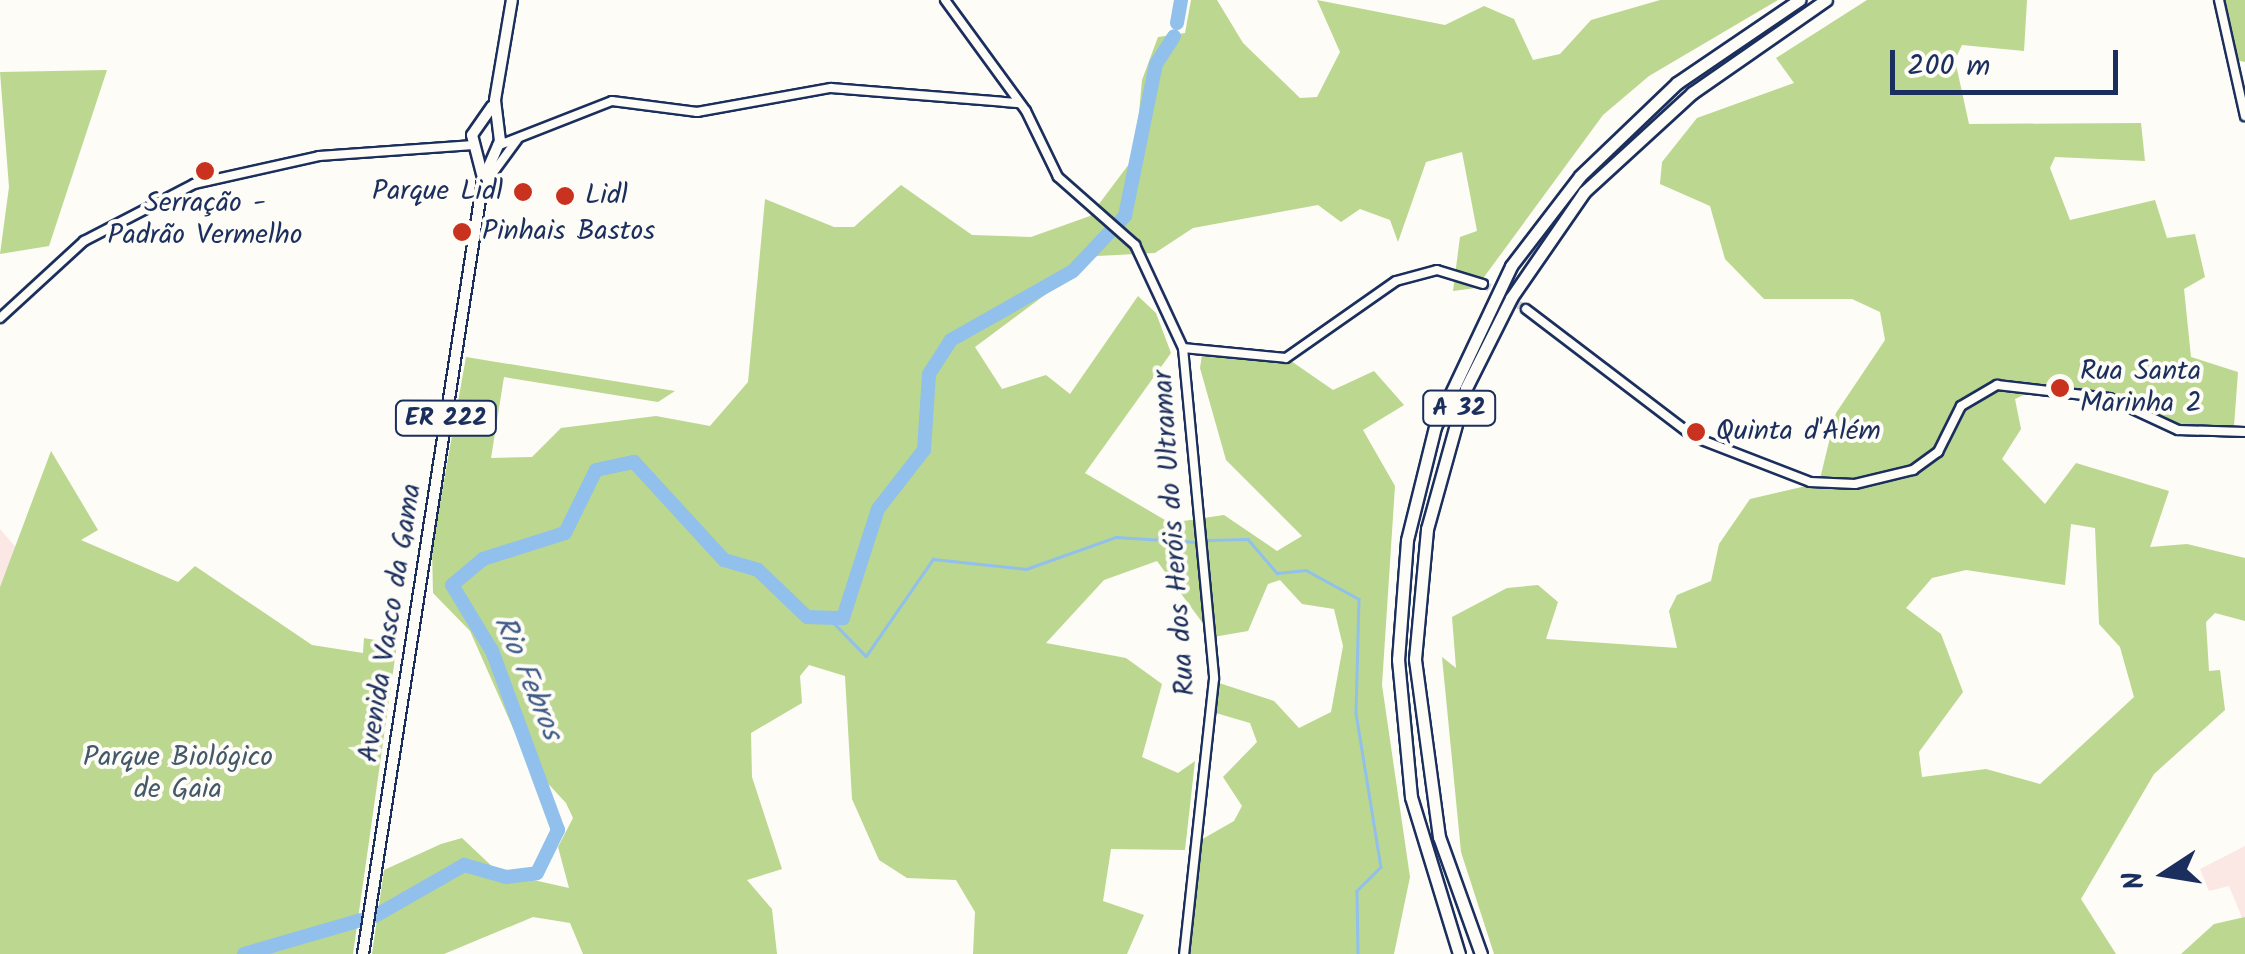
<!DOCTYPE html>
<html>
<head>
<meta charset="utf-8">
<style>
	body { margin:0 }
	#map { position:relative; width:2245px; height:954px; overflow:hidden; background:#fdfcf7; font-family:Kalam,sans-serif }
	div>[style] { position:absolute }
	.built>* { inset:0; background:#fbe8e4 }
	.green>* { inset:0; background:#bcd78f }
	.stream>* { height:2.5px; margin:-1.25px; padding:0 1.25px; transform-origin:1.25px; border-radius:1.25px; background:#90c0eb }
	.river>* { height:14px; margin:-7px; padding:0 7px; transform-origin:7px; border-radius:7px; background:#90c0eb }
	.minor-tunnel>* { height:8px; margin-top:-4px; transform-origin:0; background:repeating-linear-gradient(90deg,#d0d3d8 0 8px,transparent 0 12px) }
	.roads { filter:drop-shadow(2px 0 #1b2f5e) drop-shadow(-2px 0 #1b2f5e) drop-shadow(0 2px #1b2f5e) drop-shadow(0 -2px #1b2f5e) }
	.minor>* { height:8px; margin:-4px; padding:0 4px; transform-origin:4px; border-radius:4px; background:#fdfcf7 }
	.major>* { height:10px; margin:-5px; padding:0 5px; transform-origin:5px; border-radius:5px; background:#fdfcf7 }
	.highway>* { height:11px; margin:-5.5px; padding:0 5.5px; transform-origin:5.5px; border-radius:5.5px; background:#fdfcf7 }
	.dots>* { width:28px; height:28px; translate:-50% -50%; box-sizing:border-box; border:5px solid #fdfcf7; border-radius:50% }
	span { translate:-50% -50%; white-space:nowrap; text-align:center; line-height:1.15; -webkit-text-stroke:8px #fdfcf7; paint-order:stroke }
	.shield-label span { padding:2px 8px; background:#fdfcf7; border:2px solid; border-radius:8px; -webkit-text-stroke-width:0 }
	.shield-label { font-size:25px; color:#1b2f5e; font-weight:700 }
	.poi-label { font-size:28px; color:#1b2f5e }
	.right { translate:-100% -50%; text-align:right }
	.left { translate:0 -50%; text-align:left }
	.street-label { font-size:28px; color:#1b2f5e }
	.park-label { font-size:28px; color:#43596a }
	.water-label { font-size:30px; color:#3e5a88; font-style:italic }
	.north { position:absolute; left:2115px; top:824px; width:100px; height:100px; -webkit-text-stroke:8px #fdfcf7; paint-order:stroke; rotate:258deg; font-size:28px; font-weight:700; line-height:40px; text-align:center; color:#1b2f5e }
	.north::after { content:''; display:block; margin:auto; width:35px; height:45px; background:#1b2f5e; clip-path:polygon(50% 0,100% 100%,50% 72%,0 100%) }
	.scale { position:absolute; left:1890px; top:50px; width:228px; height:45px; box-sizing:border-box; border:5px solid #1b2f5e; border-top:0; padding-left:12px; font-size:30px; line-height:35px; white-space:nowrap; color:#1b2f5e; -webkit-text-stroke:8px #fdfcf7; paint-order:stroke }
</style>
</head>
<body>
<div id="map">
	<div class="built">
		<div style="clip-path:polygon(0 529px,19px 551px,0 587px)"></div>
		<div style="clip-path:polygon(2245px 846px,2245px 919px,2243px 920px,2229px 886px,2209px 891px,2200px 869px)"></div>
	</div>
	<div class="green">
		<div style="clip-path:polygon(1191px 0,1217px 0,1243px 43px,1300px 98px,1317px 97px,1340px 52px,1317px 0,1445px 25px,1484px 6px,1514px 19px,1533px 60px,1560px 54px,1591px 20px,1660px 0,1778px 0,1649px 76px,1603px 115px,1476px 288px,1453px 291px,1460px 237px,1477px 231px,1462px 152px,1426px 162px,1398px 242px,1390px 220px,1360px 209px,1341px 222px,1318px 205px,1193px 228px,1155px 253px,1097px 256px,975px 347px,1002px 389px,1046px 375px,1070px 394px,1138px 296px,1156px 313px,1171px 353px,1085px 473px,1170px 523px,1224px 515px,1277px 551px,1302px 536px,1226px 460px,1200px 368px,1203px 348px,1278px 352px,1333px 390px,1374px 371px,1404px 405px,1363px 430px,1395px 486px,1382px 685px,1410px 877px,1394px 954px,1188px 954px,1199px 841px,1234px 821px,1242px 806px,1223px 777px,1257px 742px,1250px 723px,1216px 713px,1219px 683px,1274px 701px,1299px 728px,1331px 712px,1343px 646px,1334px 609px,1302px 604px,1280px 580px,1268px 584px,1248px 631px,1213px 637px,1157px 561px,1104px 580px,1046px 643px,1126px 658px,1162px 684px,1142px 757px,1178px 773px,1195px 761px,1185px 850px,1111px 849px,1103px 901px,1144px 915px,1127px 954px,973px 954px,975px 912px,956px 880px,907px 878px,879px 860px,852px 799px,845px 676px,809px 665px,800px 676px,802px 703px,751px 733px,752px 777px,782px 869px,747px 880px,772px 909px,777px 954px,583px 954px,570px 923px,533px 917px,444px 954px,372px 954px,384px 870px,441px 844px,462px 838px,498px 872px,569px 888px,558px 847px,573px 818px,566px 803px,528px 762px,470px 631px,433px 593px,432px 548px,466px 357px,675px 391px,658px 402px,504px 377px,491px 458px,532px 457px,561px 428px,656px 416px,710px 426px,748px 382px,765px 199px,834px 227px,854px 227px,901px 185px,972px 235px,1031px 237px,1090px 216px,1135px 156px,1142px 80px,1158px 37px,1185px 33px)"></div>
		<div style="clip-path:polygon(evenodd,1867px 0,2027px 0,2024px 51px,1962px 45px,1955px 60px,1969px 124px,2141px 123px,2145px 161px,2055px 157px,2050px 168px,2070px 220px,2155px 200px,2167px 238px,2195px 234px,2205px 277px,2184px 289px,2191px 357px,2238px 372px,2234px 426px,2187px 437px,2114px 400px,2028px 393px,2015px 399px,2021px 429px,2002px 459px,2045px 504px,2076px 463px,2169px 491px,2150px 547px,2187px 544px,2245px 558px,2245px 621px,2215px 613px,2206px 622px,2209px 671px,2220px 670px,2225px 710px,2154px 774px,2081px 899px,2116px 954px,1494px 954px,1461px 852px,1442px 657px,1456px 668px,1452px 617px,1507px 588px,1538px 585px,1558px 602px,1546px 639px,1677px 648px,1669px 611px,1677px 595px,1711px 581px,1719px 544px,1750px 499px,1819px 483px,1836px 413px,1885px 340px,1880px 312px,1852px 299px,1764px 299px,1725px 259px,1710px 206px,1660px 184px,1662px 162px,1697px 118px,1794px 83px,1776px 58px,1867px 0,2071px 524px,2095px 528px,2099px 624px,2120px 647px,2134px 697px,2040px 784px,1986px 769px,1922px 777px,1919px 752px,1963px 692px,1941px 634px,1906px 608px,1932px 578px,1966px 570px,2065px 585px,2071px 524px)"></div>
		<div style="clip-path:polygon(2221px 0,2245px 0,2245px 62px,2235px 60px)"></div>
		<div style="clip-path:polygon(107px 70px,49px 246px,0 254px,9px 187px,0 72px)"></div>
		<div style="clip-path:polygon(51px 451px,98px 530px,81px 540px,178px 582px,195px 566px,312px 645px,363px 653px,364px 638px,397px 644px,353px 954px,0 954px,0 587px)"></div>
		<div style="clip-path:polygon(2245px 917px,2245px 954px,2181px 954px,2214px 924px)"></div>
	</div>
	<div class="stream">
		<div style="left:1207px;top:540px;width:41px;rotate:-1.4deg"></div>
		<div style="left:1248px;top:539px;width:45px;rotate:49.5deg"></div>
		<div style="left:1277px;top:573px;width:29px;rotate:-6deg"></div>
		<div style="left:1306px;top:570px;width:60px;rotate:28.7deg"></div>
		<div style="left:1359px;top:599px;width:114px;rotate:91.5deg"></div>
		<div style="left:1356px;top:713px;width:156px;rotate:80.8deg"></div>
		<div style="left:1381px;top:867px;width:34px;rotate:135deg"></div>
		<div style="left:1357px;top:891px;width:63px;rotate:89.1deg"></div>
		<div style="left:831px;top:620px;width:50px;rotate:45.8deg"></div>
		<div style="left:866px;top:656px;width:118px;rotate:-55.4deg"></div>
		<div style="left:933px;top:559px;width:94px;rotate:6.1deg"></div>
		<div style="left:1026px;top:569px;width:96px;rotate:-19.6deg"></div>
		<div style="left:1116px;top:537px;width:80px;rotate:3.6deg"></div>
	</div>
	<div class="river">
		<div style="left:1177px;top:23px;width:23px;rotate:-80deg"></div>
		<div style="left:375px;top:916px;width:103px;rotate:-29.8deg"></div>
		<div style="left:464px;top:865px;width:44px;rotate:15.9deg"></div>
		<div style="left:506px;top:877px;width:31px;rotate:-7deg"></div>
		<div style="left:537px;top:873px;width:48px;rotate:-64deg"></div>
		<div style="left:558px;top:830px;width:191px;rotate:-110.2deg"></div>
		<div style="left:492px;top:651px;width:77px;rotate:-121.2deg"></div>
		<div style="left:452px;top:585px;width:40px;rotate:-40deg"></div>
		<div style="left:483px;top:559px;width:86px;rotate:-17.6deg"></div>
		<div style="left:565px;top:533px;width:70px;rotate:-63.8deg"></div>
		<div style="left:596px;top:470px;width:39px;rotate:-12deg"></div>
		<div style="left:634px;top:462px;width:133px;rotate:47.4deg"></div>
		<div style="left:724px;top:560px;width:35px;rotate:16deg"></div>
		<div style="left:758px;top:570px;width:68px;rotate:43.8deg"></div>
		<div style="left:807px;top:617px;width:36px;rotate:2deg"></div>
		<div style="left:843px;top:618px;width:114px;rotate:-72.2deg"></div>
		<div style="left:878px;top:509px;width:75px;rotate:-52.1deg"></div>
		<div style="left:924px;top:450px;width:76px;rotate:-86.2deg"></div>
		<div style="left:929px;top:374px;width:40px;rotate:-57.1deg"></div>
		<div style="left:951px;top:340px;width:140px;rotate:-29.5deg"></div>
		<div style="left:1073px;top:271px;width:76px;rotate:-46.6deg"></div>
		<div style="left:1125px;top:216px;width:155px;rotate:-78.5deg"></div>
		<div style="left:1156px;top:64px;width:33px;rotate:-57deg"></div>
		<div style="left:244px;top:954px;width:122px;rotate:-16.2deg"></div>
	</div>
	<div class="minor-tunnel">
		<div style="left:1483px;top:284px;width:50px;rotate:30.2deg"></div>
	</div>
	<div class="roads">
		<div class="minor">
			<div style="left:945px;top:0;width:137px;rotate:53.9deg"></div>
			<div style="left:1026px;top:111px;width:73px;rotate:64.1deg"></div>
			<div style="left:1058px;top:177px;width:103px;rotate:41.4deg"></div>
			<div style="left:1135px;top:245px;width:114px;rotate:65deg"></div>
			<div style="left:1183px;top:348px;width:332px;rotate:84.6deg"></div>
			<div style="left:1214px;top:679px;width:277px;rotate:96.2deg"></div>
			<div style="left:2219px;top:0;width:119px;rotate:77.4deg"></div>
			<div style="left:497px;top:146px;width:123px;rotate:-21.4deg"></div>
			<div style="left:612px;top:101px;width:86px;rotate:7.4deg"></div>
			<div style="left:697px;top:112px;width:136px;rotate:-10.2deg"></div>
			<div style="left:831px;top:88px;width:189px;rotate:4.6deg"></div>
			<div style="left:487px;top:181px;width:51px;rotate:-53.8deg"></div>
			<div style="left:1526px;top:309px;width:211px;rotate:37.3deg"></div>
			<div style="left:1694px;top:437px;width:124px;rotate:21.2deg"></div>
			<div style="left:1810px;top:482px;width:45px;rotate:2.5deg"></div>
			<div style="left:1855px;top:484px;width:60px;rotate:-13.6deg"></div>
			<div style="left:1913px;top:470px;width:31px;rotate:-36deg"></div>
			<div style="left:1938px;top:452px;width:51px;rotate:-63.4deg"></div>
			<div style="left:1961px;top:406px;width:42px;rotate:-30.3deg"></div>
			<div style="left:1997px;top:385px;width:113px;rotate:6.6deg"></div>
			<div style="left:2109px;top:398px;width:76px;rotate:24.9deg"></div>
			<div style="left:2178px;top:430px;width:67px;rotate:1.7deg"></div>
			<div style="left:0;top:318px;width:114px;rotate:-42.5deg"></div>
			<div style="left:84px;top:241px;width:124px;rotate:-27.4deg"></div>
			<div style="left:194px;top:184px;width:128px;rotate:-12.6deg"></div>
			<div style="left:319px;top:156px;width:155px;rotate:-4.1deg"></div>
			<div style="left:1183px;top:348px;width:103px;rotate:5.5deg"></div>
			<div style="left:1286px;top:358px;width:134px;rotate:-35deg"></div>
			<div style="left:1396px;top:281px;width:42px;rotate:-15deg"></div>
			<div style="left:1437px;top:270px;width:48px;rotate:16.9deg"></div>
		</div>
		<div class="major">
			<div style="left:482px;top:174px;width:40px;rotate:-104.4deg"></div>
			<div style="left:472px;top:135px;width:35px;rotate:-55deg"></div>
			<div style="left:363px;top:954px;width:783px;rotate:-81.19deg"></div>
			<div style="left:483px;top:180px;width:43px;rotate:-66.4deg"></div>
			<div style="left:500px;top:141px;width:41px;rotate:-97deg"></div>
			<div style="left:495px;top:100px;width:101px;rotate:-80.4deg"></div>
		</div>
		<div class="highway">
			<div style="left:1459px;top:954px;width:164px;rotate:-107deg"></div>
			<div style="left:1411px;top:797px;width:138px;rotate:-95.4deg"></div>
			<div style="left:1398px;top:660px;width:120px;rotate:-85.7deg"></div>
			<div style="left:1407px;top:540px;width:116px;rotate:-76.1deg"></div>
			<div style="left:1435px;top:427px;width:178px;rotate:-64.7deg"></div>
			<div style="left:1511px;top:266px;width:113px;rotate:-52.5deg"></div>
			<div style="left:1580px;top:176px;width:134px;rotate:-43.8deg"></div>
			<div style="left:1677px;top:83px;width:148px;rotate:-34.2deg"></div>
			<div style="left:1481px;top:954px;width:124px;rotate:-109.7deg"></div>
			<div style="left:1439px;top:837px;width:180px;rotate:-97.7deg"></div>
			<div style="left:1415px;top:659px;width:131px;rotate:-84.7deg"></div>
			<div style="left:1427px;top:529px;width:146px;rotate:-74.5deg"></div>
			<div style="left:1466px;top:388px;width:101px;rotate:-63.4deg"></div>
			<div style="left:1511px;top:298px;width:129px;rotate:-55.4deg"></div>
			<div style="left:1584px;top:192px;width:147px;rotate:-42.5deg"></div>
			<div style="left:1692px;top:93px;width:163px;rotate:-34.8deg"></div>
		</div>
	</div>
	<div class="dots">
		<div style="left:205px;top:171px;background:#c8321e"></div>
		<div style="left:523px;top:192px;background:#c8321e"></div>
		<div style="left:565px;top:196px;background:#c8321e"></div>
		<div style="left:462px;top:232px;background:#c8321e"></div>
		<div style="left:2060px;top:388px;background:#c8321e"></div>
		<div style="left:1696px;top:432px;background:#c8321e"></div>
	</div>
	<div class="shield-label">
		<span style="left:1459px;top:408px">A 32</span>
		<span style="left:446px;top:418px">ER 222</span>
	</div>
	<div class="poi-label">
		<span class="right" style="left:503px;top:192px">Parque Lidl</span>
		<span class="left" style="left:585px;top:196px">Lidl</span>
		<span style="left:205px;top:220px">Serração -<br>Padrão Vermelho</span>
		<span class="left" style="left:482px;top:232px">Pinhais Bastos</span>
		<span class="left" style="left:2080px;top:388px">Rua Santa<br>Marinha 2</span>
		<span class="left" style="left:1716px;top:432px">Quinta d'Além</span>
	</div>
	<div class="street-label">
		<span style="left:1175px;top:533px;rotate:-94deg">Rua dos Heróis do Ultramar</span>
		<span style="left:391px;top:623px;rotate:-81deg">Avenida Vasco da Gama</span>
	</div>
	<div class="park-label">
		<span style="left:178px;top:774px">Parque Biológico<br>de Gaia</span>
	</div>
	<div class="water-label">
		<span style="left:527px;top:678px;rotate:67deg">Rio Febros</span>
	</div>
	<div class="north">N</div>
	<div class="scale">200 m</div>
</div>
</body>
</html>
